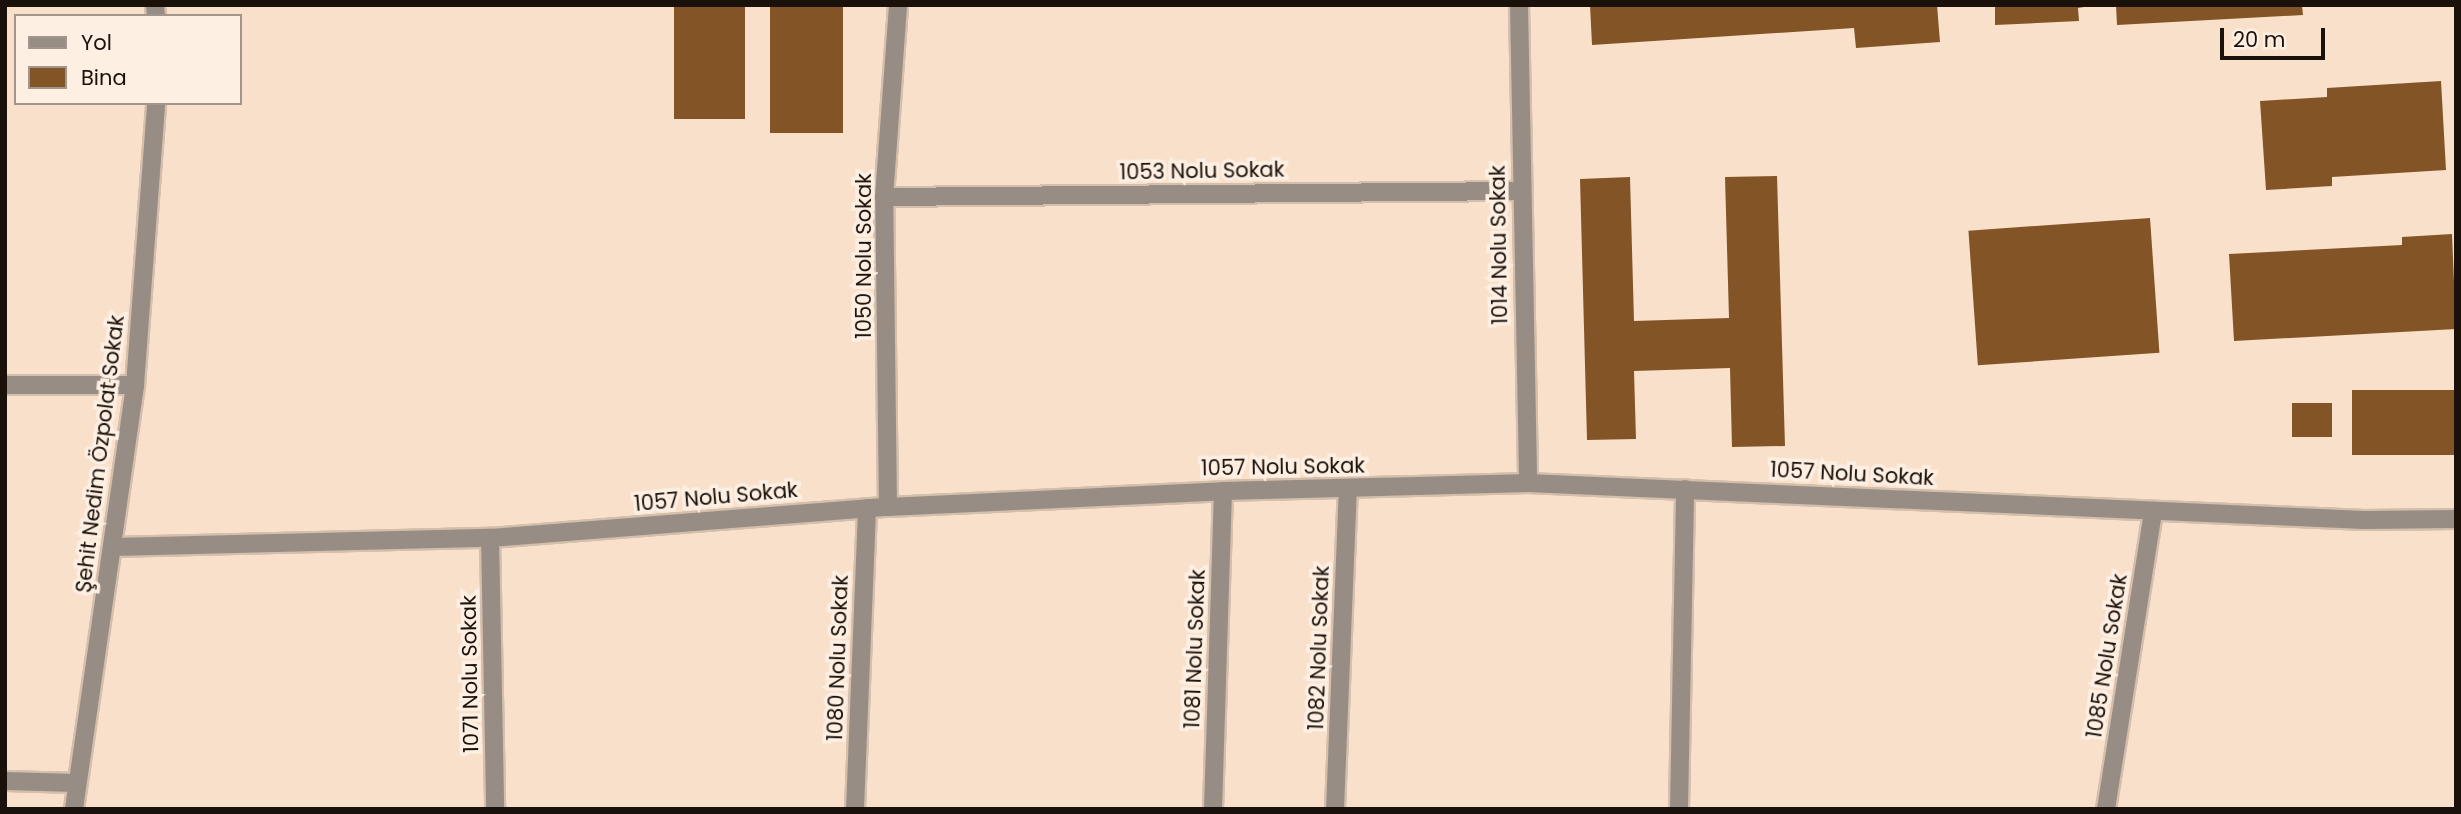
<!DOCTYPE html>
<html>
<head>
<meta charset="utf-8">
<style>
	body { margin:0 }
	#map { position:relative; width:2461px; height:814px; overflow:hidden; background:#f8e0cb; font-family:Poppins,sans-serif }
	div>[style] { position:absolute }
	.building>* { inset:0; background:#835526; transform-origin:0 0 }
	.roads { filter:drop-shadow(2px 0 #d4bfac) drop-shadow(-2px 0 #d4bfac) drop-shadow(0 2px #d4bfac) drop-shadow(0 -2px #d4bfac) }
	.minor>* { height:18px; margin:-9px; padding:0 9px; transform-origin:9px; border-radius:9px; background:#988d85 }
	span { translate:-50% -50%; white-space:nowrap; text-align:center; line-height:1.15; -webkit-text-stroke:7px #feefe3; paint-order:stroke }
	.street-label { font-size:21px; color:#19110a }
	.frame { position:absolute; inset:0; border:7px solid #19110a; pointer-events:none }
	.legend { position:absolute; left:14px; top:14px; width:228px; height:91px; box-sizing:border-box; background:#feefe3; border:2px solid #a2968c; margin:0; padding:9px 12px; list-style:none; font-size:21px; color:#19110a }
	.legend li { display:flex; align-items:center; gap:14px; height:35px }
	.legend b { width:35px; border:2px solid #a2968c }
	.scale { position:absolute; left:2220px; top:28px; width:105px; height:32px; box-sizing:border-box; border:4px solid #19110a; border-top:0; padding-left:9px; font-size:21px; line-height:24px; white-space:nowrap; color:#19110a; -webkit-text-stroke:5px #feefe3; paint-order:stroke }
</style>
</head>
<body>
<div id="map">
	<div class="building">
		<div style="left:674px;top:5px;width:71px;height:114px"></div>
		<div style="left:770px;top:5px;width:73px;height:128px"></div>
		<div style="clip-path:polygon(1590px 5px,1937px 5px,1940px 42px,1856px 48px,1854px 28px,1592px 45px)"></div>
		<div style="clip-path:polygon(1995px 5px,2084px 5px,2084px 7px,2078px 8px,2079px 21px,1995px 25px)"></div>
		<div style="clip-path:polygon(2116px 5px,2302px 5px,2303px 15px,2117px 25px)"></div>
		<div style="clip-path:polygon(2441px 81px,2446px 170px,2332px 177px,2332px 186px,2266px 190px,2260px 101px,2327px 97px,2327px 88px)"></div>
		<div style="clip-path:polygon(1777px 176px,1785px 446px,1732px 447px,1730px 368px,1634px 371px,1636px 439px,1587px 440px,1580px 179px,1630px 177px,1634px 321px,1729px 318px,1725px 177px)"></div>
		<div style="left:2150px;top:218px;width:135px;height:182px;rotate:86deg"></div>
		<div style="clip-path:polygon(2452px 234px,2456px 329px,2234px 341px,2229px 254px,2402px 245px,2402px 237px)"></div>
		<div style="left:2456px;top:390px;width:65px;height:104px;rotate:90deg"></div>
		<div style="left:2332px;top:403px;width:34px;height:40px;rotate:90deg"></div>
	</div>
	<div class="roads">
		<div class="minor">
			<div style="left:155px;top:5px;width:11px;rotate:85deg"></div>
			<div style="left:1519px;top:5px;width:478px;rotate:88.9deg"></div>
			<div style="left:884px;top:197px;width:636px;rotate:-0.54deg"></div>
			<div style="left:5px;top:385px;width:130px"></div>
			<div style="left:888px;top:507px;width:310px;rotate:-90.7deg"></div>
			<div style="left:884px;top:197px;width:193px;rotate:-85.8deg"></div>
			<div style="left:490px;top:538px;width:271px;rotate:88.9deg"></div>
			<div style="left:113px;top:547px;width:377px;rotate:-1.4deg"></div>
			<div style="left:490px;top:538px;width:399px;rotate:-4.5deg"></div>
			<div style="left:888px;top:507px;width:335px;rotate:-2.7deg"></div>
			<div style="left:1223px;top:491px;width:305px;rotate:-1.5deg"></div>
			<div style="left:1528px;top:483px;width:837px;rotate:2.53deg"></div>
			<div style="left:2364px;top:520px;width:92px;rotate:-0.6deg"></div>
			<div style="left:5px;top:781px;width:70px;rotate:1.6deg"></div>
			<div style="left:74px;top:809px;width:428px;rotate:-81.8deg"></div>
			<div style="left:135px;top:385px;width:283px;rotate:-85.7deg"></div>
			<div style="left:855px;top:809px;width:301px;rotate:-87.7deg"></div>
			<div style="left:1213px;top:809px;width:318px;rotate:-88.2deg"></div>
			<div style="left:1335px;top:809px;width:321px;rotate:-87.7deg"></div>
			<div style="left:1679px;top:809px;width:320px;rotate:-88.9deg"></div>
			<div style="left:2106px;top:809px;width:302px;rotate:-81deg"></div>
		</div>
	</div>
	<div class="street-label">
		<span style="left:1202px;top:171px;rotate:-1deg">1053 Nolu Sokak</span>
		<span style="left:1499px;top:245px;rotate:-91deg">1014 Nolu Sokak</span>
		<span style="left:864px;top:256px;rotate:-90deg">1050 Nolu Sokak</span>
		<span style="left:100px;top:454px;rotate:-83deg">Şehit Nedim Özpolat Sokak</span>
		<span style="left:1283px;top:467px;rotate:-1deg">1057 Nolu Sokak</span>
		<span style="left:1852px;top:474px;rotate:3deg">1057 Nolu Sokak</span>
		<span style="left:716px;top:497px;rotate:-5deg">1057 Nolu Sokak</span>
		<span style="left:1319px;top:648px;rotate:-88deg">1082 Nolu Sokak</span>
		<span style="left:1195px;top:649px;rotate:-88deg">1081 Nolu Sokak</span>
		<span style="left:2107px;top:656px;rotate:-81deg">1085 Nolu Sokak</span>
		<span style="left:838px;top:658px;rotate:-88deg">1080 Nolu Sokak</span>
		<span style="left:470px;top:674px;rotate:-91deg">1071 Nolu Sokak</span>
	</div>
	<div class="frame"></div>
	<ul class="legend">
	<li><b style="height:9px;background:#988d85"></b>Yol</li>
	<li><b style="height:19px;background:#835526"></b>Bina</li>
	</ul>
	<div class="scale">20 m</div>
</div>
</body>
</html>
